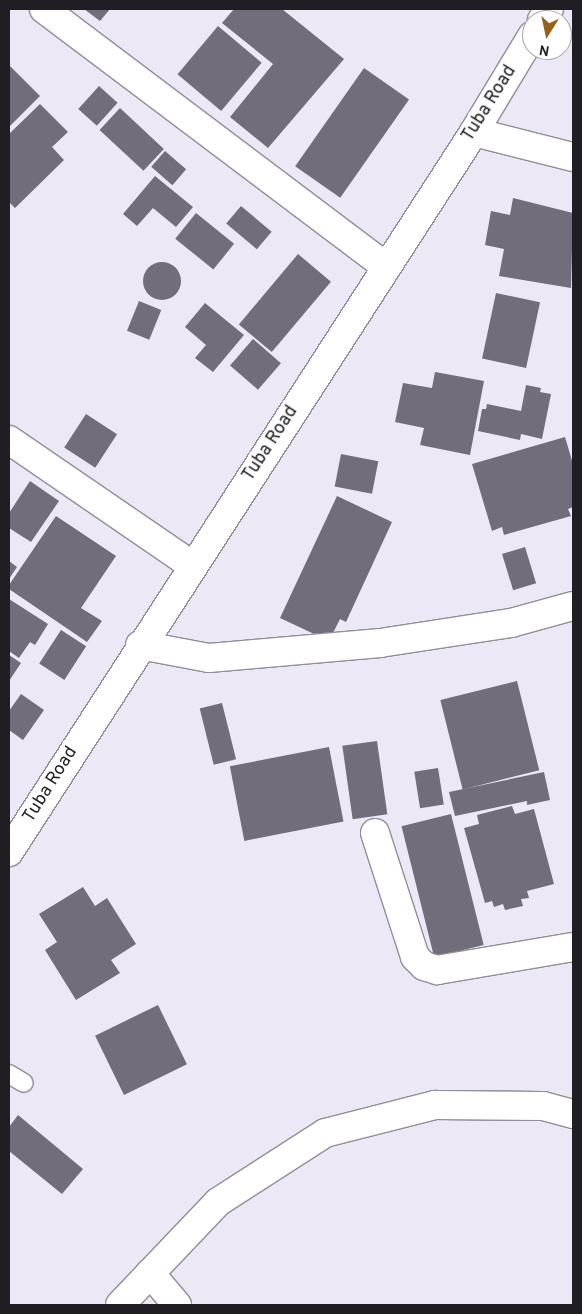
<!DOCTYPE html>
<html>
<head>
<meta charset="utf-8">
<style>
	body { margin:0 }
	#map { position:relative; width:582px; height:1314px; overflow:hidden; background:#ece8f6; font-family:Overpass,sans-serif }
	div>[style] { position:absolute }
	.building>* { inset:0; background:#716d7a; transform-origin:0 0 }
	.round { border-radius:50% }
	.roads { filter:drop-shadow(1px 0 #918d9a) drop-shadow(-1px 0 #918d9a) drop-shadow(0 1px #918d9a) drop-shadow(0 -1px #918d9a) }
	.lane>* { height:18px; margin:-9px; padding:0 9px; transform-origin:9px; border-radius:9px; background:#fff }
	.street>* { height:28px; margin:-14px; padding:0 14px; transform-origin:14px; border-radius:14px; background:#fff }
	.secondary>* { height:28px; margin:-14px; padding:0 14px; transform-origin:14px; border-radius:14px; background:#fff }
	span { translate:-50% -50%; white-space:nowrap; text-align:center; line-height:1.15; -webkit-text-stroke:5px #fff; paint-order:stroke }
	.street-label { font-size:18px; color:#201e23 }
	.frame { position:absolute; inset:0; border:10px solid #201e23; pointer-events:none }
	.north { position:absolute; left:522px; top:10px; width:50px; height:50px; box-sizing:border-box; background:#fff; border:1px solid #a6a5a7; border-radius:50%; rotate:190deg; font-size:14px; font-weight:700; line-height:20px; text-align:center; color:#201e23 }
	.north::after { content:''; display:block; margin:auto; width:18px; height:22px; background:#97601a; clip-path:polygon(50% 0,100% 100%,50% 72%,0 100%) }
</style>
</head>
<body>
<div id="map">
	<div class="building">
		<div style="clip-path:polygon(84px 9px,110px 9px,100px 21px)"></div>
		<div style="clip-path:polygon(234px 9px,282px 9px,344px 59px,268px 148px,230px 117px,273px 64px,222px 23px)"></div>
		<div style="left:218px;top:26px;width:57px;height:63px;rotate:40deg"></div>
		<div style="clip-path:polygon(9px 65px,40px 96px,9px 127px)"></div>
		<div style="left:364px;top:68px;width:55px;height:120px;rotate:35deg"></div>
		<div style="left:99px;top:86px;width:25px;height:31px;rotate:42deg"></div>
		<div style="clip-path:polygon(40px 104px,68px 132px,52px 147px,64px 160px,15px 208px,9px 202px,9px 134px)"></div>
		<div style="left:120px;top:108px;width:60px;height:30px;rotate:43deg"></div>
		<div style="left:165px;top:151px;width:28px;height:21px;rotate:41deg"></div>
		<div style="clip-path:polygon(155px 176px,193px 207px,176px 227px,153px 208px,137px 226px,123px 214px)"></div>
		<div style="clip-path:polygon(513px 198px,573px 213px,571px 288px,499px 276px,504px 249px,485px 245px,491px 211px,510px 215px)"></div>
		<div style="left:241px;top:206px;width:40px;height:23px;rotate:40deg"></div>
		<div style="left:196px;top:213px;width:49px;height:33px;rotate:39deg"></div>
		<div style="left:298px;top:254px;width:43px;height:92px;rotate:40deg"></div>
		<div class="round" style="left:143px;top:262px;width:38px;height:38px"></div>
		<div style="left:496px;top:293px;width:45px;height:67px;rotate:12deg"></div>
		<div style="left:139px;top:301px;width:24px;height:32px;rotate:22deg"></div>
		<div style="clip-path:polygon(205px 303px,244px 335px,213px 372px,195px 358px,206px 345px,185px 327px)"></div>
		<div style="left:253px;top:339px;width:37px;height:35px;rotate:41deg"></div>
		<div style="clip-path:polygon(435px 372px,484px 381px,470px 455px,420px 445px,424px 428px,395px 422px,403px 383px,432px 388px)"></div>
		<div style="clip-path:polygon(526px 385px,541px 388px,540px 392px,551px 394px,542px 439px,521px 434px,520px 440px,478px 431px,482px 409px,486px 409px,487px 404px,521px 411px)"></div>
		<div style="left:86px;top:414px;width:37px;height:40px;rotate:33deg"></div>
		<div style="clip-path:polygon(565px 437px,573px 464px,573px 507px,568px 509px,571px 516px,504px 535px,502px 527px,492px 531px,472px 464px)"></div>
		<div style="left:341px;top:454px;width:38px;height:33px;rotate:11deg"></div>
		<div style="clip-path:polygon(30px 481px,59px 501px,31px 542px,9px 528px,9px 513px)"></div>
		<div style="clip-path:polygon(337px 496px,392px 522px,346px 622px,340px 619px,329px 641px,280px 618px)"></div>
		<div style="clip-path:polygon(56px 516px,116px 556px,81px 608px,102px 621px,87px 642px,9px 589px,9px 585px)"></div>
		<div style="left:525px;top:547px;width:38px;height:24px;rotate:73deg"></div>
		<div style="clip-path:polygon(9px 561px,17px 567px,9px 579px)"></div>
		<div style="clip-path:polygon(9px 599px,48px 624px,35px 645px,30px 642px,19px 658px,9px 651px)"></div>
		<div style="left:61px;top:630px;width:30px;height:40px;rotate:33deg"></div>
		<div style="clip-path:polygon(9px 655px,21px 663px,9px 681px)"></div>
		<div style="left:517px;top:681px;width:92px;height:79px;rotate:76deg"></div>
		<div style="clip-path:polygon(21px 694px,44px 710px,23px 740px,9px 730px,9px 711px)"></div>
		<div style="left:222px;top:703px;width:58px;height:23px;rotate:76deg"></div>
		<div style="left:377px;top:741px;width:74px;height:35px;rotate:82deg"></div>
		<div style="left:329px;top:747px;width:76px;height:101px;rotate:79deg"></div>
		<div style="left:438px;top:768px;width:37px;height:24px;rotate:81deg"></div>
		<div style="clip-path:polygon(544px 772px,550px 800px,527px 805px,527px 801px,455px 816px,449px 792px)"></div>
		<div style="clip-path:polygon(512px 806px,515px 814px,534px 809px,554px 884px,527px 891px,529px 898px,521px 899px,523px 906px,505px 910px,503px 904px,494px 907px,492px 901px,485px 903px,464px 828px,479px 824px,477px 815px)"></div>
		<div style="left:451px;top:814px;width:135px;height:51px;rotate:76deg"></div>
		<div style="clip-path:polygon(83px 887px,95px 906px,107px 898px,136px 944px,111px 960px,120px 973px,76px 1000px,45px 950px,57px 942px,39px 914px)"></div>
		<div style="left:158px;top:1005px;width:66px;height:70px;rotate:64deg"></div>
		<div style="clip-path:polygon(18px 1115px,83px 1169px,62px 1194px,9px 1151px,9px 1127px)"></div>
	</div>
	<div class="roads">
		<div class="lane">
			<div style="left:9px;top:1074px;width:17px;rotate:31deg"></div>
		</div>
		<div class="street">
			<div style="left:44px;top:9px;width:427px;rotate:37deg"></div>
			<div style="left:474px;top:132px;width:102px;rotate:14.2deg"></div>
			<div style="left:9px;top:440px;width:223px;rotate:34.4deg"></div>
			<div style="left:140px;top:645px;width:70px;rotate:10.7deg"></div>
			<div style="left:209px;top:658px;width:172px;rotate:-5deg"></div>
			<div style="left:380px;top:643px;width:133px;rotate:-8.7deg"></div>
			<div style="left:511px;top:623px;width:64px;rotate:-15.3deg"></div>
			<div style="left:375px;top:833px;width:130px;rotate:72.1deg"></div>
			<div style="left:415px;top:957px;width:13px;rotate:45deg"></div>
			<div style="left:424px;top:966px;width:14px;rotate:17deg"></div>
			<div style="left:437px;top:970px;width:138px;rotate:-9.6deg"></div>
			<div style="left:150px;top:1273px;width:42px;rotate:49.8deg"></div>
			<div style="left:120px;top:1305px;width:142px;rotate:-46.4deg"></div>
			<div style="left:218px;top:1202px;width:127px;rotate:-32.8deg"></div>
			<div style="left:325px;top:1133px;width:114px;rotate:-14.3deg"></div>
			<div style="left:435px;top:1105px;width:108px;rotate:0.5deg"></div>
			<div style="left:543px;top:1106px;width:31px;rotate:15deg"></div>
		</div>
		<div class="secondary">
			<div style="left:542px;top:20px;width:13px;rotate:-58deg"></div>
			<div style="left:9px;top:852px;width:857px;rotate:-57.14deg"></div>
			<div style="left:474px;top:132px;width:112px;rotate:-58.9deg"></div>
		</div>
	</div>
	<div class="street-label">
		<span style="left:490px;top:104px;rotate:-58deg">Tuba Road</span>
		<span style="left:271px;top:444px;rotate:-57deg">Tuba Road</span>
		<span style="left:51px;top:785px;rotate:-58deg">Tuba Road</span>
	</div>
	<div class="frame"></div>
	<div class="north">N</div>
</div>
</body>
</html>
